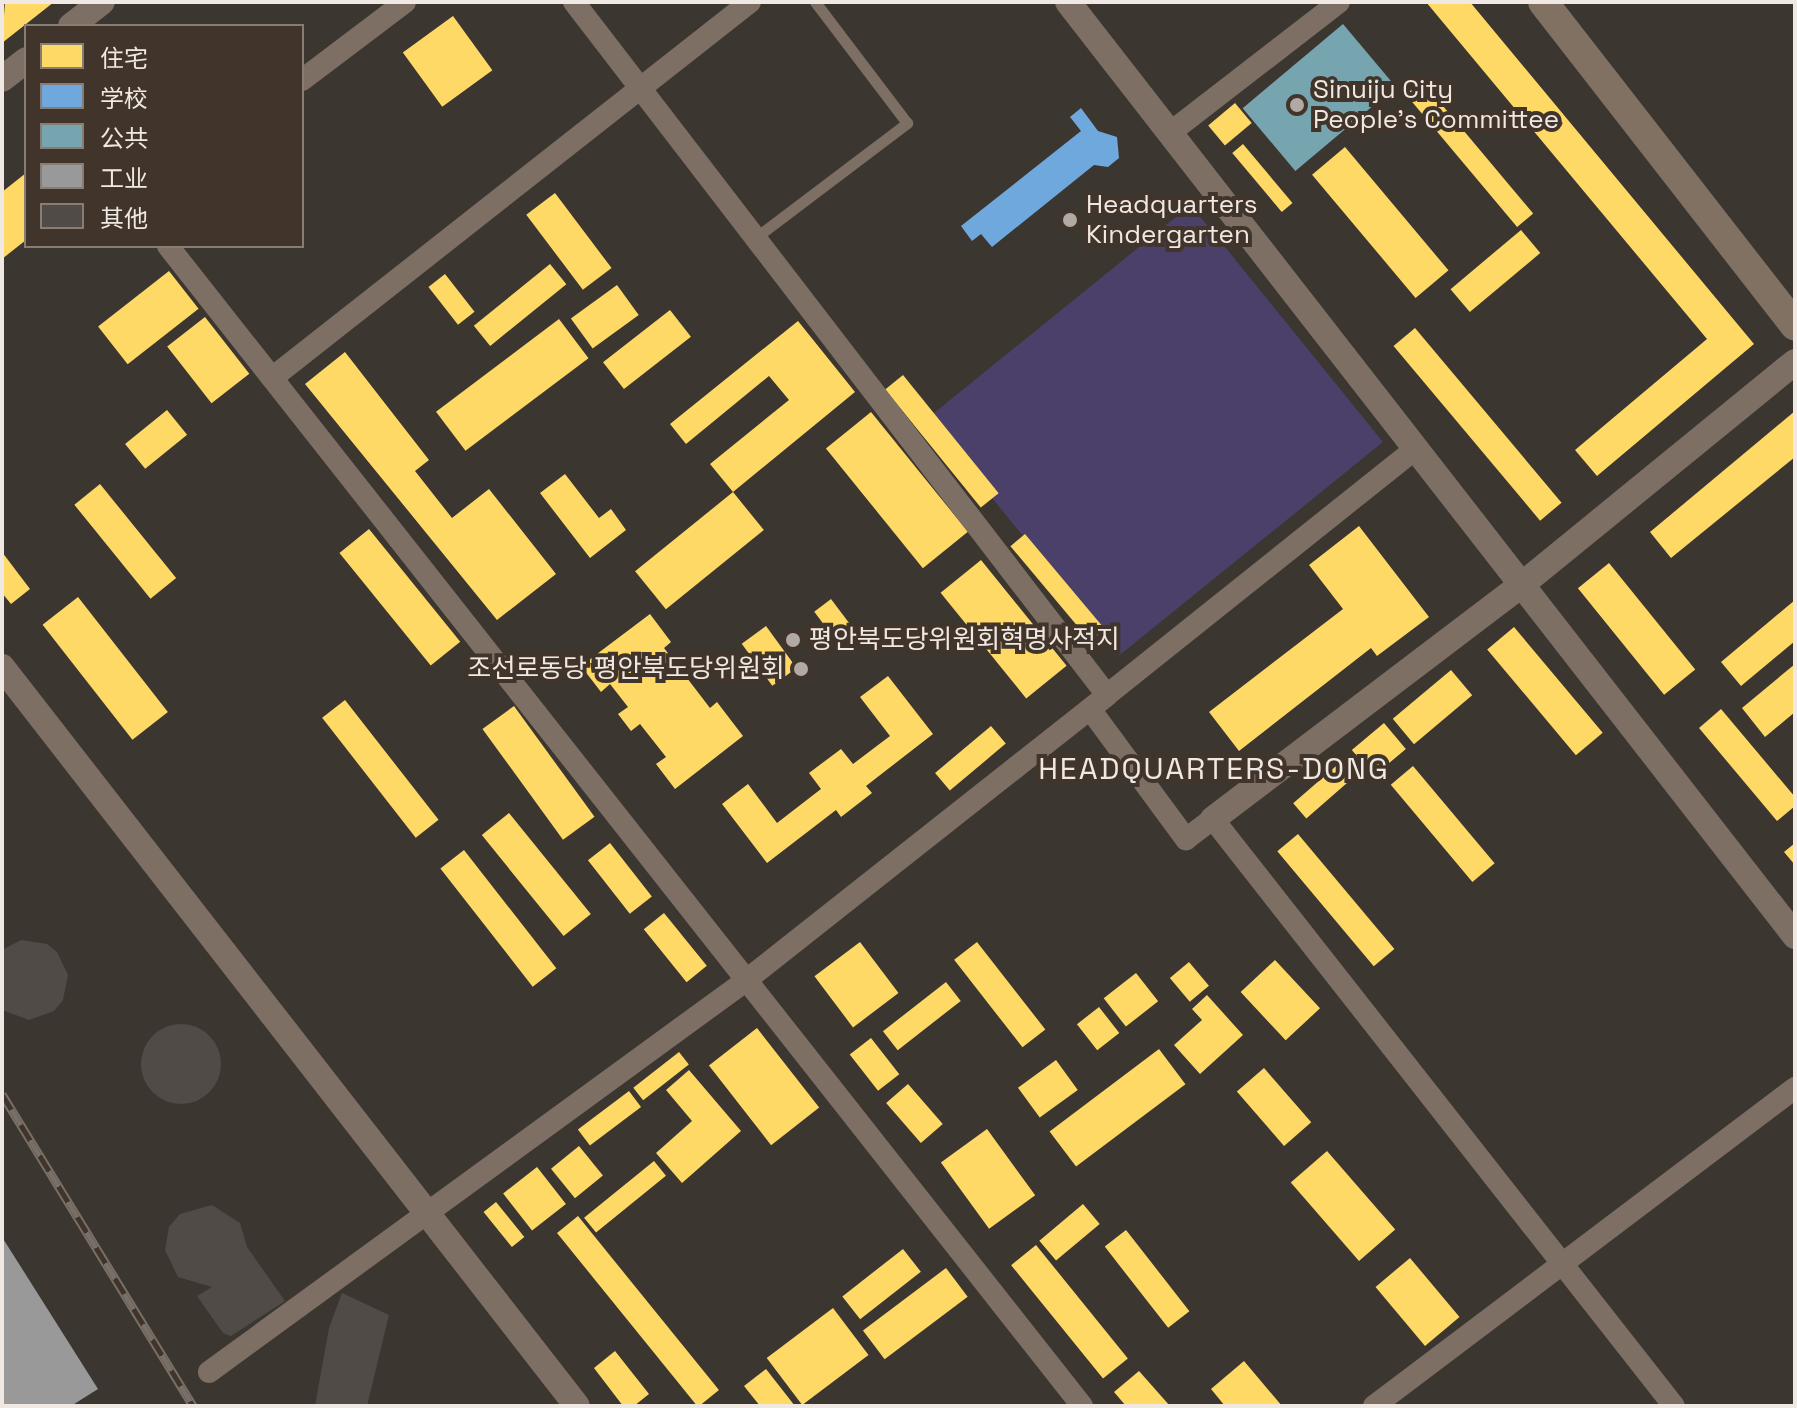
<!DOCTYPE html>
<html>
<head>
<meta charset="utf-8">
<style>
	body { margin:0 }
	#map { position:relative; width:1797px; height:1408px; overflow:hidden; background:#3c3630; font-family:"Space Grotesk","Noto Sans SC","Noto Sans KR",sans-serif }
	div>[style] { position:absolute }
	.green>* { inset:0; background:#4a406a; transform-origin:0 0 }
	.homes>* { inset:0; background:#ffd966; transform-origin:0 0 }
	.schools>* { inset:0; background:#6fa8dc }
	.public>* { inset:0; background:#76a5af; transform-origin:0 0 }
	.industry>* { inset:0; background:#999 }
	.building>* { inset:0; background:#504b46 }
	.round { border-radius:50% }
	.service>* { height:11px; margin:-5.5px; padding:0 5.5px; transform-origin:5.5px; border-radius:5.5px; background:#7d6f63 }
	.minor>* { height:22px; margin:-11px; padding:0 11px; transform-origin:11px; border-radius:11px; background:#7d6f63 }
	.tertiary>* { height:26px; margin:-13px; padding:0 13px; transform-origin:13px; border-radius:13px; background:#7d6f63 }
	.secondary>* { height:30px; margin:-15px; padding:0 15px; transform-origin:15px; border-radius:15px; background:#807163 }
	.rail>* { height:9px; margin-top:-4.5px; transform-origin:0; background:repeating-linear-gradient(90deg,#41352b 0 18px,#786f67 0 36px); box-sizing:border-box; border-block:2px solid #786f67 }
	.dots>* { width:22px; height:22px; translate:-50% -50%; box-sizing:border-box; border:4px solid #41352b; border-radius:50% }
	span { translate:-50% -50%; white-space:nowrap; text-align:center; line-height:1.15; -webkit-text-stroke:8px #41352b; paint-order:stroke }
	.poi-label { font-size:26px; color:#f0e8e2 }
	.left { translate:0 -50%; text-align:left }
	.right { translate:-100% -50%; text-align:right }
	.quarter-label { font-size:30px; color:#f0e8e2; letter-spacing:2px }
	.frame { position:absolute; inset:0; border:4px solid #f0e8e2; pointer-events:none }
	.legend { position:absolute; left:24px; top:24px; width:280px; height:224px; box-sizing:border-box; background:#41352b; border:2px solid #877d74; margin:0; padding:10px 14px; list-style:none; font-size:24px; color:#f0e8e2 }
	.legend li { display:flex; align-items:center; gap:16px; height:40px }
	.legend b { width:40px; border:2px solid #877d74 }
</style>
</head>
<body>
<div id="map">
	<div class="green">
		<div style="left:1191px;top:205px;width:305px;height:339px;rotate:51deg"></div>
	</div>
	<div class="homes">
		<div style="clip-path:polygon(5px 2px,54px 2px,2px 43px)"></div>
		<div style="clip-path:polygon(1426px 2px,1470px 2px,1754px 344px,1597px 476px,1575px 450px,1707px 339px)"></div>
		<div style="left:453px;top:16px;width:67px;height:62px;rotate:54deg"></div>
		<div style="left:1422px;top:81px;width:173px;height:21px;rotate:50deg"></div>
		<div style="left:1235px;top:103px;width:26px;height:35px;rotate:50deg"></div>
		<div style="left:1243px;top:144px;width:77px;height:14px;rotate:50deg"></div>
		<div style="left:1345px;top:147px;width:161px;height:43px;rotate:50deg"></div>
		<div style="clip-path:polygon(26px 173px,26px 240px,2px 259px,2px 192px)"></div>
		<div style="left:555px;top:193px;width:94px;height:36px;rotate:53deg"></div>
		<div style="left:1521px;top:230px;width:30px;height:92px;rotate:50deg"></div>
		<div style="left:550px;top:264px;width:26px;height:98px;rotate:51deg"></div>
		<div style="left:169px;top:271px;width:48px;height:90px;rotate:52deg"></div>
		<div style="left:445px;top:274px;width:48px;height:21px;rotate:52deg"></div>
		<div style="left:617px;top:285px;width:37px;height:57px;rotate:54deg"></div>
		<div style="left:670px;top:310px;width:34px;height:85px;rotate:52deg"></div>
		<div style="left:205px;top:317px;width:72px;height:48px;rotate:52deg"></div>
		<div style="left:559px;top:319px;width:49px;height:154px;rotate:53deg"></div>
		<div style="clip-path:polygon(798px 321px,855px 392px,733px 492px,710px 464px,789px 400px,769px 376px,686px 444px,670px 424px)"></div>
		<div style="left:1415px;top:328px;width:228px;height:28px;rotate:50deg"></div>
		<div style="clip-path:polygon(345px 352px,429px 460px,415px 471px,452px 518px,489px 489px,556px 574px,497px 620px,305px 384px)"></div>
		<div style="left:903px;top:375px;width:152px;height:23px;rotate:51deg"></div>
		<div style="left:167px;top:410px;width:32px;height:54px;rotate:51deg"></div>
		<div style="clip-path:polygon(1795px 411px,1795px 457px,1671px 558px,1650px 532px)"></div>
		<div style="left:871px;top:412px;width:154px;height:58px;rotate:51deg"></div>
		<div style="clip-path:polygon(565px 474px,599px 518px,611px 509px,626px 530px,590px 558px,540px 493px)"></div>
		<div style="left:100px;top:484px;width:121px;height:33px;rotate:51deg"></div>
		<div style="left:733px;top:492px;width:49px;height:126px;rotate:51deg"></div>
		<div style="clip-path:polygon(1359px 526px,1429px 617px,1377px 656px,1371px 648px,1239px 751px,1209px 712px,1343px 609px,1309px 565px)"></div>
		<div style="left:369px;top:529px;width:145px;height:38px;rotate:51deg"></div>
		<div style="left:1025px;top:534px;width:124px;height:19px;rotate:50deg"></div>
		<div style="clip-path:polygon(2px 552px,30px 589px,11px 604px,2px 593px)"></div>
		<div style="left:981px;top:560px;width:136px;height:52px;rotate:51deg"></div>
		<div style="left:1609px;top:563px;width:137px;height:40px;rotate:51deg"></div>
		<div style="left:78px;top:597px;width:146px;height:45px;rotate:52deg"></div>
		<div style="left:831px;top:599px;width:35px;height:21px;rotate:53deg"></div>
		<div style="clip-path:polygon(1795px 600px,1795px 641px,1741px 686px,1721px 662px)"></div>
		<div style="clip-path:polygon(650px 614px,671px 642px,664px 648px,710px 708px,717px 702px,743px 736px,675px 789px,656px 764px,666px 757px,640px 724px,631px 731px,618px 714px,628px 707px,610px 684px,601px 692px,581px 666px)"></div>
		<div style="left:766px;top:626px;width:52px;height:30px;rotate:54deg"></div>
		<div style="left:1514px;top:627px;width:138px;height:35px;rotate:50deg"></div>
		<div style="clip-path:polygon(1795px 664px,1795px 712px,1765px 737px,1742px 708px)"></div>
		<div style="left:1451px;top:670px;width:33px;height:76px;rotate:50deg"></div>
		<div style="clip-path:polygon(888px 676px,933px 734px,866px 786px,872px 793px,841px 817px,836px 810px,767px 863px,722px 804px,748px 784px,777px 823px,821px 789px,809px 773px,841px 749px,853px 764px,890px 736px,860px 697px)"></div>
		<div style="left:345px;top:700px;width:152px;height:29px;rotate:52deg"></div>
		<div style="left:514px;top:706px;width:137px;height:39px;rotate:54deg"></div>
		<div style="clip-path:polygon(1721px 709px,1795px 797px,1795px 806px,1777px 821px,1699px 728px)"></div>
		<div style="left:1384px;top:723px;width:34px;height:42px;rotate:50deg"></div>
		<div style="left:991px;top:726px;width:23px;height:73px;rotate:50deg"></div>
		<div style="left:1343px;top:760px;width:20px;height:66px;rotate:49deg"></div>
		<div style="left:1413px;top:766px;width:127px;height:29px;rotate:50deg"></div>
		<div style="left:509px;top:813px;width:130px;height:35px;rotate:51deg"></div>
		<div style="left:1298px;top:834px;width:150px;height:27px;rotate:50deg"></div>
		<div style="left:610px;top:843px;width:68px;height:28px;rotate:52deg"></div>
		<div style="clip-path:polygon(1795px 843px,1795px 865px,1784px 852px)"></div>
		<div style="left:464px;top:850px;width:150px;height:30px;rotate:52deg"></div>
		<div style="left:664px;top:913px;width:68px;height:26px;rotate:51deg"></div>
		<div style="left:860px;top:942px;width:64px;height:57px;rotate:53deg"></div>
		<div style="left:977px;top:942px;width:111px;height:29px;rotate:52deg"></div>
		<div style="left:1275px;top:960px;width:66px;height:47px;rotate:47deg"></div>
		<div style="left:1189px;top:962px;width:31px;height:25px;rotate:50deg"></div>
		<div style="left:1136px;top:973px;width:36px;height:41px;rotate:52deg"></div>
		<div style="left:946px;top:982px;width:24px;height:80px;rotate:52deg"></div>
		<div style="clip-path:polygon(1207px 995px,1243px 1035px,1200px 1074px,1174px 1045px,1202px 1020px,1192px 1009px)"></div>
		<div style="left:1099px;top:1007px;width:33px;height:28px;rotate:52deg"></div>
		<div style="left:757px;top:1028px;width:101px;height:61px;rotate:52deg"></div>
		<div style="left:871px;top:1038px;width:46px;height:27px;rotate:52deg"></div>
		<div style="left:1159px;top:1049px;width:44px;height:137px;rotate:53deg"></div>
		<div style="left:679px;top:1052px;width:16px;height:58px;rotate:52deg"></div>
		<div style="left:1056px;top:1060px;width:37px;height:47px;rotate:54deg"></div>
		<div style="left:1264px;top:1068px;width:72px;height:36px;rotate:49deg"></div>
		<div style="clip-path:polygon(689px 1070px,741px 1131px,682px 1183px,656px 1153px,692px 1121px,666px 1090px)"></div>
		<div style="left:908px;top:1084px;width:53px;height:29px;rotate:49deg"></div>
		<div style="left:629px;top:1091px;width:20px;height:64px;rotate:53deg"></div>
		<div style="left:987px;top:1129px;width:82px;height:57px;rotate:54deg"></div>
		<div style="left:579px;top:1146px;width:38px;height:36px;rotate:51deg"></div>
		<div style="left:1327px;top:1151px;width:104px;height:48px;rotate:49deg"></div>
		<div style="left:654px;top:1161px;width:19px;height:90px;rotate:51deg"></div>
		<div style="left:537px;top:1167px;width:47px;height:43px;rotate:52deg"></div>
		<div style="left:496px;top:1202px;width:45px;height:16px;rotate:51deg"></div>
		<div style="left:1083px;top:1204px;width:26px;height:57px;rotate:50deg"></div>
		<div style="left:578px;top:1216px;width:224px;height:27px;rotate:51deg"></div>
		<div style="left:1126px;top:1230px;width:103px;height:27px;rotate:52deg"></div>
		<div style="left:1036px;top:1245px;width:146px;height:32px;rotate:51deg"></div>
		<div style="left:903px;top:1249px;width:29px;height:77px;rotate:52deg"></div>
		<div style="left:1410px;top:1258px;width:77px;height:45px;rotate:50deg"></div>
		<div style="left:946px;top:1268px;width:36px;height:104px;rotate:53deg"></div>
		<div style="left:833px;top:1308px;width:59px;height:83px;rotate:53deg"></div>
		<div style="clip-path:polygon(615px 1351px,649px 1394px,634px 1406px,623px 1406px,594px 1368px)"></div>
		<div style="clip-path:polygon(1244px 1361px,1282px 1406px,1225px 1406px,1211px 1389px)"></div>
		<div style="clip-path:polygon(766px 1369px,795px 1406px,760px 1406px,744px 1386px)"></div>
		<div style="clip-path:polygon(1139px 1371px,1170px 1406px,1126px 1406px,1114px 1392px)"></div>
	</div>
	<div class="schools">
		<div style="clip-path:polygon(1081px 108px,1098px 131px,1117px 137px,1119px 158px,1108px 167px,1094px 165px,992px 247px,981px 234px,972px 241px,961px 226px,1081px 131px,1070px 117px)"></div>
	</div>
	<div class="public">
		<div style="left:1343px;top:24px;width:82px;height:131px;rotate:50deg"></div>
	</div>
	<div class="industry">
		<div style="clip-path:polygon(2px 1237px,98px 1389px,71px 1406px,2px 1406px)"></div>
	</div>
	<div class="building">
		<div style="clip-path:polygon(21px 940px,47px 944px,57px 952px,68px 975px,63px 1000px,54px 1011px,29px 1020px,2px 1010px,2px 950px)"></div>
		<div class="round" style="left:141px;top:1024px;width:80px;height:80px"></div>
		<div style="clip-path:polygon(212px 1205px,240px 1223px,247px 1247px,285px 1301px,231px 1336px,223px 1333px,197px 1296px,212px 1287px,178px 1277px,165px 1250px,169px 1227px,180px 1214px)"></div>
		<div style="clip-path:polygon(342px 1293px,389px 1315px,367px 1406px,315px 1406px,329px 1328px)"></div>
	</div>
	<div class="service">
		<div style="left:755px;top:238px;width:191px;rotate:-37.1deg"></div>
		<div style="left:907px;top:123px;width:152px;rotate:-127.2deg"></div>
	</div>
	<div class="minor">
		<div style="left:574px;top:2px;width:874px;rotate:52.44deg"></div>
		<div style="left:1107px;top:695px;width:393px;rotate:-38.6deg"></div>
		<div style="left:302px;top:80px;width:129px;rotate:-37.1deg"></div>
		<div style="left:1171px;top:132px;width:212px;rotate:-37.7deg"></div>
		<div style="left:168px;top:246px;width:1477px;rotate:51.76deg"></div>
		<div style="left:272px;top:378px;width:608px;rotate:-38.19deg"></div>
		<div style="left:1090px;top:709px;width:162px;rotate:53.6deg"></div>
		<div style="left:1186px;top:839px;width:34px;rotate:-37deg"></div>
		<div style="left:1213px;top:819px;width:746px;rotate:51.86deg"></div>
		<div style="left:209px;top:1372px;width:662px;rotate:-36.09deg"></div>
		<div style="left:744px;top:982px;width:463px;rotate:-38.3deg"></div>
		<div style="left:1374px;top:1406px;width:528px;rotate:-37.07deg"></div>
	</div>
	<div class="tertiary">
		<div style="left:1068px;top:2px;width:1184px;rotate:52.1deg"></div>
		<div style="left:71px;top:26px;width:39px;rotate:-38deg"></div>
		<div style="left:2px;top:79px;width:31px;rotate:-38deg"></div>
		<div style="left:2px;top:667px;width:936px;rotate:52.11deg"></div>
		<div style="left:1213px;top:819px;width:384px;rotate:-37.2deg"></div>
		<div style="left:1519px;top:587px;width:356px;rotate:-39.2deg"></div>
	</div>
	<div class="secondary">
		<div style="left:1543px;top:2px;width:410px;rotate:52.1deg"></div>
	</div>
	<div class="rail">
		<div style="left:2px;top:1094px;width:366px;rotate:58.5deg"></div>
	</div>
	<div class="dots">
		<div style="left:1297px;top:105px;background:#b1aaa4"></div>
		<div style="left:1070px;top:220px;background:#b1aaa4"></div>
		<div style="left:793px;top:640px;background:#b1aaa4"></div>
		<div style="left:801px;top:669px;background:#b1aaa4"></div>
	</div>
	<div class="poi-label">
		<span class="left" style="left:1313px;top:105px">Sinuiju City<br>People's Committee</span>
		<span class="left" style="left:1086px;top:220px">Headquarters<br>Kindergarten</span>
		<span class="left" style="left:809px;top:640px">평안북도당위원회혁명사적지</span>
		<span class="right" style="left:785px;top:669px">조선로동당 평안북도당위원회</span>
	</div>
	<div class="quarter-label">
		<span style="left:1214px;top:769px">HEADQUARTERS-DONG</span>
	</div>
	<div class="frame"></div>
	<ul class="legend">
	<li><b style="height:22px;background:#ffd966"></b>住宅</li>
	<li><b style="height:22px;background:#6fa8dc"></b>学校</li>
	<li><b style="height:22px;background:#76a5af"></b>公共</li>
	<li><b style="height:22px;background:#999"></b>工业</li>
	<li><b style="height:22px;background:#504b46"></b>其他</li>
	</ul>
</div>
</body>
</html>
